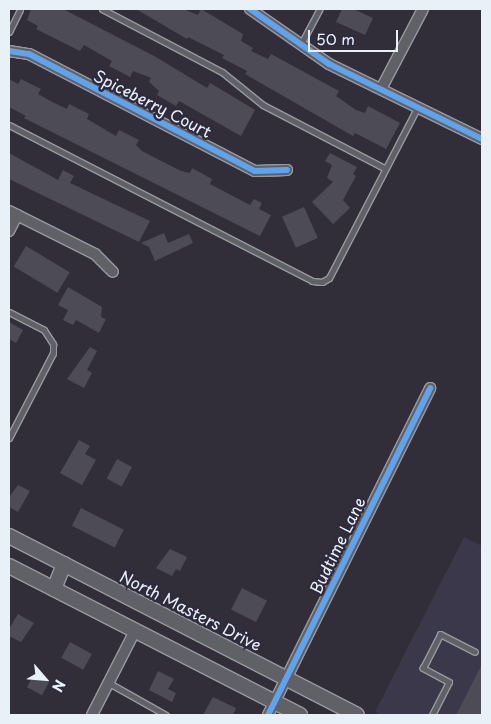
<!DOCTYPE html>
<html>
<head>
<meta charset="utf-8">
<style>
	body { margin:0 }
	#map { position:relative; width:491px; height:724px; overflow:hidden; background:#312e39; font-family:"Playpen Sans",sans-serif }
	div>[style] { position:absolute }
	.built>* { inset:0; background:#3b384b }
	.building>* { inset:0; background:#4c4b56; transform-origin:0 0 }
	.roads { filter:drop-shadow(1px 0 #98999f) drop-shadow(-1px 0 #98999f) drop-shadow(0 1px #98999f) drop-shadow(0 -1px #98999f) }
	.lane>* { height:5px; margin:-2.5px; padding:0 2.5px; transform-origin:2.5px; border-radius:2.5px; background:#606067 }
	.street>* { height:10px; margin:-5px; padding:0 5px; transform-origin:5px; border-radius:5px; background:#606067 }
	.secondary>* { height:14px; margin:-7px; padding:0 7px; transform-origin:7px; border-radius:7px; background:#606067 }
	.cycleway>* { height:6px; margin:-3px; padding:0 3px; transform-origin:3px; border-radius:3px; background:#60a3ed }
	span { translate:-50% -50%; white-space:nowrap; text-align:center; line-height:1.15; -webkit-text-stroke:5px #2f2a3d; paint-order:stroke }
	.street-label { font-size:16px; color:#e8f1f8 }
	.frame { position:absolute; inset:0; border:10px solid #e8f1f8; pointer-events:none }
	.north { position:absolute; left:20px; top:654px; width:50px; height:50px; -webkit-text-stroke:4px #2f2a3d; paint-order:stroke; rotate:117deg; font-size:14px; font-weight:700; line-height:20px; text-align:center; color:#e8f1f8 }
	.north::after { content:''; display:block; margin:auto; width:18px; height:22px; background:#e8f1f8; clip-path:polygon(50% 0,100% 100%,50% 72%,0 100%) }
	.scale { position:absolute; left:308px; top:30px; width:90px; height:22px; box-sizing:border-box; border:2px solid #e8f1f8; border-top:0; padding-left:6px; font-size:15px; line-height:18px; white-space:nowrap; color:#e8f1f8; -webkit-text-stroke:4px #2f2a3d; paint-order:stroke }
</style>
</head>
<body>
<div id="map">
	<div class="built">
		<div style="clip-path:polygon(464px 537px,482px 546px,482px 715px,382px 715px,375px 712px)"></div>
	</div>
	<div class="building">
		<div style="clip-path:polygon(31px 9px,63px 9px,156px 57px,207px 88px,210px 83px,222px 90px,255px 110px,241px 136px,179px 101px,176px 106px,157px 95px,159px 91px,149px 82px,151px 78px,133px 71px,130px 77px,109px 66px,112px 61px,84px 45px,80px 51px,36px 29px,38px 26px,27px 20px)"></div>
		<div style="clip-path:polygon(136px 9px,183px 9px,198px 15px,201px 9px,243px 34px,241px 41px,253px 48px,251px 51px,268px 59px,271px 54px,339px 91px,336px 96px,356px 110px,365px 113px,368px 106px,400px 123px,386px 149px,355px 133px,353px 136px,245px 74px,247px 71px,222px 58px,224px 55px,188px 37px,187px 39px)"></div>
		<div style="clip-path:polygon(342px 9px,353px 9px,373px 18px,365px 35px,336px 22px)"></div>
		<div style="clip-path:polygon(9px 79px,18px 84px,21px 79px,41px 89px,38px 94px,54px 103px,67px 109px,69px 104px,89px 114px,87px 119px,116px 136px,119px 130px,139px 140px,136px 145px,142px 151px,181px 171px,190px 173px,192px 168px,212px 179px,210px 184px,250px 205px,254px 199px,262px 203px,259px 209px,271px 215px,260px 236px,24px 118px,26px 116px,9px 107px)"></div>
		<div style="clip-path:polygon(9px 153px,58px 180px,63px 170px,74px 176px,70px 183px,150px 221px,139px 242px,9px 179px)"></div>
		<div style="clip-path:polygon(330px 153px,357px 167px,353px 174px,356px 176px,343px 200px,350px 208px,333px 224px,312px 202px,333px 182px,327px 178px,332px 165px,325px 161px)"></div>
		<div style="left:304px;top:207px;width:34px;height:24px;rotate:66deg"></div>
		<div style="clip-path:polygon(164px 233px,168px 243px,189px 234px,193px 243px,155px 261px,149px 247px,141px 243px)"></div>
		<div style="left:26px;top:246px;width:51px;height:24px;rotate:31deg"></div>
		<div style="clip-path:polygon(68px 287px,102px 307px,101px 317px,106px 319px,99px 333px,76px 320px,73px 325px,63px 320px,68px 310px,58px 305px)"></div>
		<div style="clip-path:polygon(9px 322px,23px 330px,16px 343px,9px 339px)"></div>
		<div style="clip-path:polygon(90px 347px,97px 351px,87px 370px,92px 373px,84px 388px,67px 379px)"></div>
		<div style="clip-path:polygon(79px 440px,90px 446px,85px 454px,96px 460px,82px 485px,60px 473px)"></div>
		<div style="left:117px;top:459px;width:17px;height:22px;rotate:28deg"></div>
		<div style="clip-path:polygon(18px 485px,30px 491px,18px 512px,9px 507px,9px 497px)"></div>
		<div style="left:81px;top:508px;width:48px;height:20px;rotate:27deg"></div>
		<div style="clip-path:polygon(170px 549px,187px 557px,180px 571px,176px 569px,172px 576px,156px 568px)"></div>
		<div style="left:242px;top:588px;width:28px;height:24px;rotate:27deg"></div>
		<div style="clip-path:polygon(18px 614px,34px 623px,21px 642px,9px 636px,9px 629px)"></div>
		<div style="left:70px;top:642px;width:25px;height:18px;rotate:29deg"></div>
		<div style="clip-path:polygon(482px 664px,482px 715px,456px 715px)"></div>
		<div style="clip-path:polygon(158px 671px,174px 679px,168px 689px,176px 693px,172px 702px,149px 690px)"></div>
		<div style="left:34px;top:674px;width:17px;height:15px;rotate:28deg"></div>
		<div style="clip-path:polygon(213px 697px,236px 708px,233px 715px,203px 715px)"></div>
	</div>
	<div class="roads">
		<div class="lane">
			<div style="left:102px;top:9px;width:136px;rotate:27.7deg"></div>
			<div style="left:222px;top:72px;width:53px;rotate:38.8deg"></div>
			<div style="left:263px;top:105px;width:136px;rotate:27.5deg"></div>
			<div style="left:9px;top:32px;width:25px;rotate:-64deg"></div>
			<div style="left:301px;top:44px;width:40px;rotate:-62deg"></div>
			<div style="left:9px;top:125px;width:341px;rotate:27.2deg"></div>
			<div style="left:312px;top:281px;width:10px;rotate:6deg"></div>
			<div style="left:322px;top:282px;width:8px;rotate:-30deg"></div>
			<div style="left:329px;top:278px;width:191px;rotate:-62.6deg"></div>
			<div style="left:9px;top:312px;width:39px;rotate:27deg"></div>
			<div style="left:44px;top:330px;width:17px;rotate:57deg"></div>
			<div style="left:53px;top:344px;width:9px;rotate:90deg"></div>
			<div style="left:53px;top:353px;width:96px;rotate:117.4deg"></div>
			<div style="left:109px;top:683px;width:65px;rotate:29.3deg"></div>
			<div style="left:432px;top:715px;width:37px;rotate:-63deg"></div>
			<div style="left:449px;top:682px;width:30px;rotate:-152deg"></div>
			<div style="left:423px;top:668px;width:38px;rotate:-63deg"></div>
			<div style="left:440px;top:634px;width:39px;rotate:27deg"></div>
		</div>
		<div class="street">
			<div style="left:250px;top:9px;width:96px;rotate:34.8deg"></div>
			<div style="left:329px;top:64px;width:170px;rotate:26.1deg"></div>
			<div style="left:9px;top:51px;width:20px;rotate:9deg"></div>
			<div style="left:29px;top:54px;width:254px;rotate:27.4deg"></div>
			<div style="left:255px;top:171px;width:32px;rotate:-2deg"></div>
			<div style="left:381px;top:89px;width:90px;rotate:-62.3deg"></div>
			<div style="left:9px;top:211px;width:96px;rotate:26.6deg"></div>
			<div style="left:95px;top:254px;width:25px;rotate:45deg"></div>
			<div style="left:9px;top:231px;width:18px;rotate:-63deg"></div>
			<div style="left:92px;top:715px;width:94px;rotate:-62.9deg"></div>
			<div style="left:268px;top:715px;width:365px;rotate:-63.6deg"></div>
		</div>
		<div class="secondary">
			<div style="left:9px;top:536px;width:391px;rotate:27.2deg"></div>
			<div style="left:9px;top:566px;width:327px;rotate:27.1deg"></div>
			<div style="left:54px;top:589px;width:27px;rotate:-68deg"></div>
		</div>
	</div>
	<div class="cycleway">
		<div style="left:250px;top:9px;width:96px;rotate:34.8deg"></div>
		<div style="left:329px;top:64px;width:170px;rotate:26.1deg"></div>
		<div style="left:9px;top:51px;width:20px;rotate:9deg"></div>
		<div style="left:29px;top:54px;width:254px;rotate:27.4deg"></div>
		<div style="left:255px;top:171px;width:32px;rotate:-2deg"></div>
		<div style="left:268px;top:715px;width:365px;rotate:-63.6deg"></div>
	</div>
	<div class="street-label">
		<span style="left:153px;top:103px;rotate:27deg">Spiceberry Court</span>
		<span style="left:337px;top:545px;rotate:-64deg">Budtime Lane</span>
		<span style="left:191px;top:610px;rotate:27deg">North Masters Drive</span>
	</div>
	<div class="frame"></div>
	<div class="north">N</div>
	<div class="scale">50 m</div>
</div>
</body>
</html>
